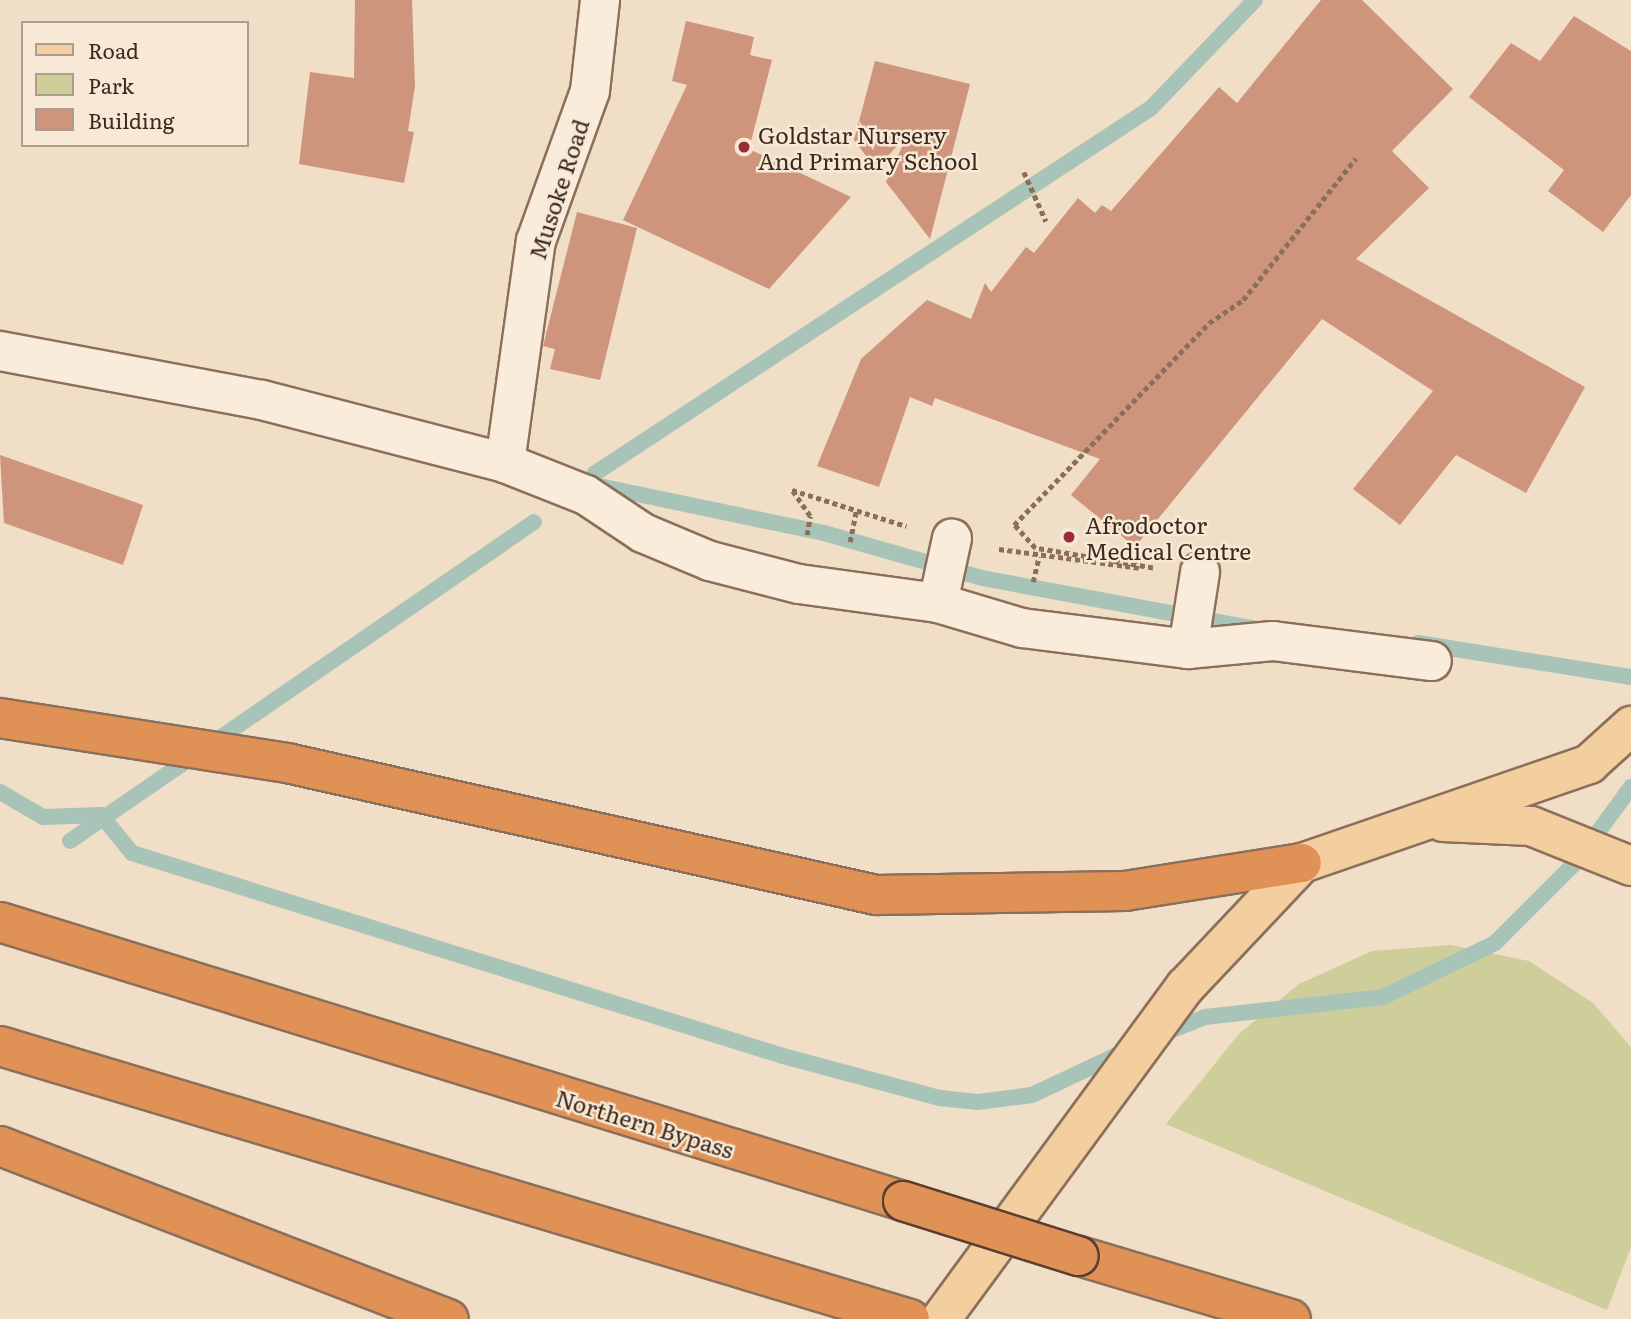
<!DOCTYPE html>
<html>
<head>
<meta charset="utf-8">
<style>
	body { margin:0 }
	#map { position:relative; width:1631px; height:1319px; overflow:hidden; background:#f0dec6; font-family:Literata,serif }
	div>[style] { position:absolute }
	.green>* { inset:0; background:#cece9a }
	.stream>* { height:16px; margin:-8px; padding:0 8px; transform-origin:8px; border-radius:8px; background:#a8c3b8 }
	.building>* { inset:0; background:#ce947c }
	.path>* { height:4.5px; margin-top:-2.25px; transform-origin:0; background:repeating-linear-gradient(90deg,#8c6f5b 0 5px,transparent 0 8.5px) }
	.roads { filter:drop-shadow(2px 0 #8c6f5b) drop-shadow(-2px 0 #8c6f5b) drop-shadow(0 2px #8c6f5b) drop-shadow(0 -2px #8c6f5b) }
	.minor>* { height:38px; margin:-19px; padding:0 19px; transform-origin:19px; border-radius:19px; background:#faecda }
	.major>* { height:38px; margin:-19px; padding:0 19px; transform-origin:19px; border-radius:19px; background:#f3ce9e }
	.highway>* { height:38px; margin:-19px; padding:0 19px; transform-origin:19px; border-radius:19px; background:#e09256 }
	.bridges { filter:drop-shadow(2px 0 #5a3e2f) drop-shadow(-2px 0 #5a3e2f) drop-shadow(0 2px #5a3e2f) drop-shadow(0 -2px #5a3e2f) }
	.highway-bridge>* { height:38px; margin:-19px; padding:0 19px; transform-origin:19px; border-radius:19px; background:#e09256 }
	.dots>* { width:19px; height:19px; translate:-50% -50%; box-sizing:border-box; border:4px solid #f7e9d6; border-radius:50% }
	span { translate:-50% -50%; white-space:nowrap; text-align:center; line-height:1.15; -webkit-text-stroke:5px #f7e9d6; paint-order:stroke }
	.poi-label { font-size:23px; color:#3c2a1f }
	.left { translate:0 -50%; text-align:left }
	.street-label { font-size:23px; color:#3c2a1f }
	.legend { position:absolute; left:21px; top:21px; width:228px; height:126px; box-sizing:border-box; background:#f7e9d6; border:2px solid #ac9d8d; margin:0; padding:9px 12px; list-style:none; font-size:21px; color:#3c2a1f }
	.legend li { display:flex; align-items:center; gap:14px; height:35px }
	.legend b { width:35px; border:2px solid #ac9d8d }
</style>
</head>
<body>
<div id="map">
	<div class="green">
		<div style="clip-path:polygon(1451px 945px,1529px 961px,1593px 1003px,1631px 1047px,1631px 1247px,1607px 1310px,1166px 1124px,1239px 1034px,1299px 984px,1372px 951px)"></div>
	</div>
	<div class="stream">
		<div style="left:594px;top:474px;width:666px;rotate:-33.31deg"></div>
		<div style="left:1151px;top:108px;width:150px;rotate:-46.1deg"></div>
		<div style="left:599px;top:486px;width:230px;rotate:11.8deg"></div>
		<div style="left:824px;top:533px;width:164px;rotate:15.9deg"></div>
		<div style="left:982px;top:578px;width:276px;rotate:10.5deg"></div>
		<div style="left:1418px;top:643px;width:216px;rotate:9.1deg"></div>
		<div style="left:0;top:792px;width:50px;rotate:30.2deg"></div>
		<div style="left:43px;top:817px;width:58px;rotate:-2deg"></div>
		<div style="left:101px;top:815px;width:49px;rotate:50.8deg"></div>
		<div style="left:132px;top:853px;width:682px;rotate:17.32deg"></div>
		<div style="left:783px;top:1056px;width:163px;rotate:15deg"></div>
		<div style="left:940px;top:1098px;width:38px;rotate:6deg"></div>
		<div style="left:978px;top:1102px;width:54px;rotate:-7.4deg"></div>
		<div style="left:1032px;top:1095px;width:103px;rotate:-25.3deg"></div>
		<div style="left:70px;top:841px;width:563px;rotate:-34.51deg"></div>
		<div style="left:1162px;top:1034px;width:46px;rotate:-21.6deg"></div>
		<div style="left:1205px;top:1017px;width:179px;rotate:-6.4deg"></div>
		<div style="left:1383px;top:997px;width:124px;rotate:-25.7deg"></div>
		<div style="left:1495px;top:943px;width:116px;rotate:-45deg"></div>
		<div style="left:1577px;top:861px;width:92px;rotate:-53.9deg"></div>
	</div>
	<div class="building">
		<div style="clip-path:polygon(355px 0,412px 0,415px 86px,408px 131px,414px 132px,404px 183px,299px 164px,310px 72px,354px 78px)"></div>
		<div style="clip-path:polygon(1321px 0,1362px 0,1453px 89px,1392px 151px,1429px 188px,1356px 259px,1585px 387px,1526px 493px,1456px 455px,1400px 525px,1353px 489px,1433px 391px,1322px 319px,1135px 547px,1071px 495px,1100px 459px,935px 398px,932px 406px,910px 397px,879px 487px,817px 466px,861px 359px,927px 300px,971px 319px,985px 283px,991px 292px,1026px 247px,1034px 253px,1078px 198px,1095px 213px,1102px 205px,1111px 211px,1219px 87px,1237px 103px)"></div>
		<div style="clip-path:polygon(1574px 16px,1631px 51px,1631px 195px,1603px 232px,1548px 191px,1564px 170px,1469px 97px,1511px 43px,1540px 61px)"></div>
		<div style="clip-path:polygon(686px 21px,754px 37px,750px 55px,772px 60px,749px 149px,851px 197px,769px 289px,623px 220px,687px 85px,672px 81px)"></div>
		<div style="clip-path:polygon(875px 61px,970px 84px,930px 239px,886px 182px,908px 134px,876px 169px,854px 140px)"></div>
		<div style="clip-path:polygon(577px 212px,637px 228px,600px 380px,550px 369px,555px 349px,543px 346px)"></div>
		<div style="clip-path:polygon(0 455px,143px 505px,123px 565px,4px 523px)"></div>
	</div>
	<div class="path">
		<div style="left:1024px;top:172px;width:54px;rotate:65.8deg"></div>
		<div style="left:807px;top:535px;width:19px;rotate:-81deg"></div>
		<div style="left:810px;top:516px;width:32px;rotate:-125deg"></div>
		<div style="left:792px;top:490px;width:120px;rotate:17.5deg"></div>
		<div style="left:850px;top:542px;width:31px;rotate:-79deg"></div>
		<div style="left:999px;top:549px;width:141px;rotate:7.7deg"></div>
		<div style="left:1153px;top:568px;width:120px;rotate:-170.4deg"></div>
		<div style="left:1035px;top:548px;width:31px;rotate:-132deg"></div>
		<div style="left:1014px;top:525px;width:281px;rotate:-46deg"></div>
		<div style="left:1209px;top:323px;width:41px;rotate:-34.1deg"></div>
		<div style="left:1243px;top:300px;width:181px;rotate:-51.5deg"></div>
		<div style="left:1033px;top:582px;width:26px;rotate:-77deg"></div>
	</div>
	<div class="roads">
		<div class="minor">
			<div style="left:0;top:351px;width:267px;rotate:10.6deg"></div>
			<div style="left:262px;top:400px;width:251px;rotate:14.5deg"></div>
			<div style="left:505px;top:463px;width:87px;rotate:21.6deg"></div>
			<div style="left:586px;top:495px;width:69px;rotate:33.7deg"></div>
			<div style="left:643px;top:533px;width:73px;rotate:22.7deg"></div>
			<div style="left:710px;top:561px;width:92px;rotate:14.5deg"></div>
			<div style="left:799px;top:584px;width:140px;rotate:7.8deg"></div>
			<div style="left:938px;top:603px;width:88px;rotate:16.6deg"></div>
			<div style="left:1022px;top:628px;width:167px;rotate:7.2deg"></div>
			<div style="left:1188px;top:649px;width:85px;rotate:-5.4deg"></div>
			<div style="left:1273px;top:641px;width:160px;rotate:7.2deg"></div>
			<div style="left:505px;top:463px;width:224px;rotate:-82.1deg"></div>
			<div style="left:536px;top:241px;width:159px;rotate:-70.2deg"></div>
			<div style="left:590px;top:91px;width:92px;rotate:-83.7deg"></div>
			<div style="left:938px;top:603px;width:66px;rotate:-77.8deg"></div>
			<div style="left:1188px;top:649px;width:78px;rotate:-81.1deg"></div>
		</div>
		<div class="major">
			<div style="left:1443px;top:822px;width:88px;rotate:2.6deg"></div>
			<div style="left:1531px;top:826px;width:108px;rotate:21.8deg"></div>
			<div style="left:941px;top:1319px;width:413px;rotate:-53.7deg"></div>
			<div style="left:1186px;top:986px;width:169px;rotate:-46.7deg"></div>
			<div style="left:1302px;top:863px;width:304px;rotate:-19deg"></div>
			<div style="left:1589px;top:764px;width:57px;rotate:-42.1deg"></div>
		</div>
		<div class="highway">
			<div style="left:0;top:718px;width:291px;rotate:8.9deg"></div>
			<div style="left:287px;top:763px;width:604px;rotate:12.63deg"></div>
			<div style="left:876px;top:895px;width:249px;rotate:-0.9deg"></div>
			<div style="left:1125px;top:891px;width:179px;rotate:-9deg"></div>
			<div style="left:0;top:922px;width:945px;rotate:17.17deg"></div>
			<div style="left:0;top:1046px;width:950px;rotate:16.7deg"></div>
			<div style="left:0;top:1146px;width:481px;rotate:21.1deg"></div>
			<div style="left:1079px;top:1256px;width:221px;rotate:16.6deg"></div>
		</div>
	</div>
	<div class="bridges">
		<div class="highway-bridge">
			<div style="left:903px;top:1201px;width:184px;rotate:17.4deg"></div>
		</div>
	</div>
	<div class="dots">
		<div style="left:744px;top:147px;background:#9c2a39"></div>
		<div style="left:1069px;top:537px;background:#9c2a39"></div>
	</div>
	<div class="poi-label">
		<span class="left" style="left:758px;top:147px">Goldstar Nursery<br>And Primary School</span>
		<span class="left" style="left:1085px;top:537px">Afrodoctor<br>Medical Centre</span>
	</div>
	<div class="street-label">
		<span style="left:558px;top:189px;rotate:-72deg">Musoke Road</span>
		<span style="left:645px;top:1123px;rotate:17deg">Northern Bypass</span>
	</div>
	<ul class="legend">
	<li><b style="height:9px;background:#f3ce9e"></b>Road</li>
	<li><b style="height:19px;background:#cece9a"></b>Park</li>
	<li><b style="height:19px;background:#ce947c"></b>Building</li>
	</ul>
</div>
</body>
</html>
